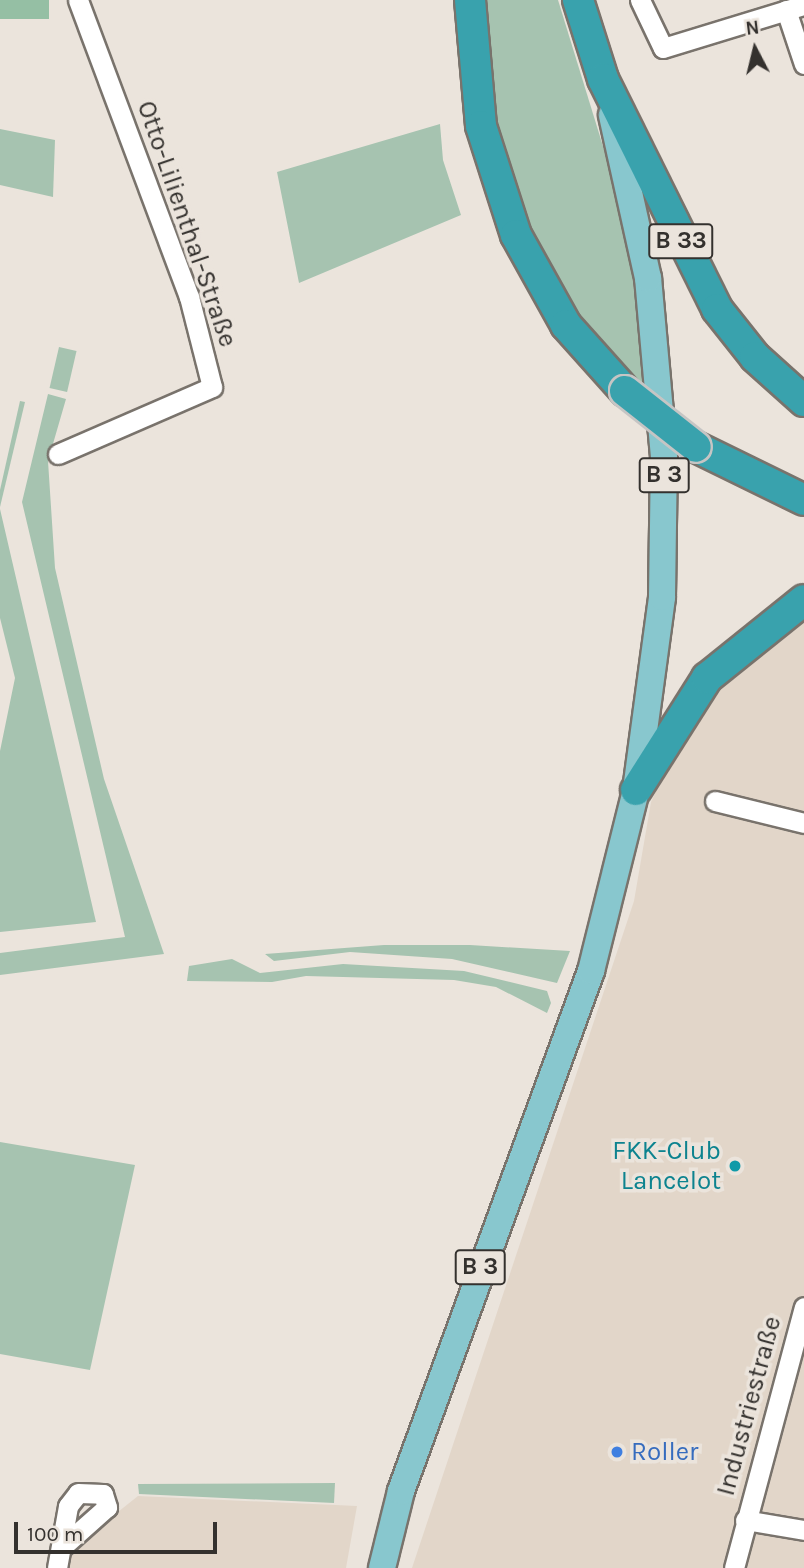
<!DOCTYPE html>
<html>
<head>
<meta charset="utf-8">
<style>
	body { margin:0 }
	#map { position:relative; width:804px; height:1568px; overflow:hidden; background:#ebe4dc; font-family:Karla,sans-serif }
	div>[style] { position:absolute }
	.built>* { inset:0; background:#e2d6c9 }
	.green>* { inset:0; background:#a6c3b0; transform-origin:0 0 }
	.forest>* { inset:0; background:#95bfa4; transform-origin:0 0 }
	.roads { filter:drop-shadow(2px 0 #79736c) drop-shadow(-2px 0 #79736c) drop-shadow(0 2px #79736c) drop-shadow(0 -2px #79736c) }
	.minor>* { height:19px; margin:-9.5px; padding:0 9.5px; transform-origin:9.5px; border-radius:9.5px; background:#fff }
	.major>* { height:26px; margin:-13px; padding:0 13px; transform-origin:13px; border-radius:13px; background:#88c7ce }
	.highway>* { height:30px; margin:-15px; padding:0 15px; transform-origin:15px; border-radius:15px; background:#39a2ad }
	.bridges { filter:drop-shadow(2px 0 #c6c5c4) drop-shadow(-2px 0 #c6c5c4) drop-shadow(0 2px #c6c5c4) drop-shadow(0 -2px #c6c5c4) }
	.highway-bridge>* { height:30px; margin:-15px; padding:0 15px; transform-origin:15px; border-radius:15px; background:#39a2ad }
	.dots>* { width:19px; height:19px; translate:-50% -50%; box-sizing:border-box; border:4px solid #ebe4dc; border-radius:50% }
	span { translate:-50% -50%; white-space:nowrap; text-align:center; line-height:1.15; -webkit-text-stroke:7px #ebe4dc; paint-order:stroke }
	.shield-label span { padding:2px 5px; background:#ebe4dc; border:2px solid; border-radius:5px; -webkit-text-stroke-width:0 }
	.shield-label { font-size:24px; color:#34312e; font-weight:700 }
	.street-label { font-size:26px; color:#34312e }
	.culture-label { font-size:26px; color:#0d838f }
	.right { translate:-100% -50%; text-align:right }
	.shop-label { font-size:26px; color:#366cbe }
	.left { translate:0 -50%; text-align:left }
	.north { position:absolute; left:720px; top:14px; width:70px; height:70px; -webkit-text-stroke:5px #ebe4dc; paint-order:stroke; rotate:353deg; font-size:19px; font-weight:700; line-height:28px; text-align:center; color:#34312e }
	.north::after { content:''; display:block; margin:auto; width:24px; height:32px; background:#34312e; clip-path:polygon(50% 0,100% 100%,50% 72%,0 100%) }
	.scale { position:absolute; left:14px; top:1522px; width:203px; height:32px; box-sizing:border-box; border:4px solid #34312e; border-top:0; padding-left:9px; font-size:21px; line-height:24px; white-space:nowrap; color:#34312e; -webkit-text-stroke:5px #ebe4dc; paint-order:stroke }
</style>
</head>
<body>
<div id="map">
	<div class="built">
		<div style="clip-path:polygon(804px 619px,804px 1568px,412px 1568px,634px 901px,651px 802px,685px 728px,764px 641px)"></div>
		<div style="clip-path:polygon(138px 1496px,357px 1506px,346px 1568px,65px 1568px,79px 1543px)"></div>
	</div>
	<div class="green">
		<div style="clip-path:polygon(486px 0,558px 0,626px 221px,646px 392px,581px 324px,540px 266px,487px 119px)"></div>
		<div style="clip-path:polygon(440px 124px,443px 160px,461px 215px,299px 283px,277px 172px)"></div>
		<div style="clip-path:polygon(0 129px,55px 140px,53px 197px,0 185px)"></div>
		<div style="left:59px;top:347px;width:18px;height:42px;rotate:13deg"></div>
		<div style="clip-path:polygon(48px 394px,66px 399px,48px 461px,55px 568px,104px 779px,164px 954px,0 975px,0 953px,125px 937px,22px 502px)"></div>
		<div style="clip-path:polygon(20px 401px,25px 402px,0 507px,0 490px)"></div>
		<div style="clip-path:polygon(0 509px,96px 922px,0 932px,0 751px,15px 678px,0 618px)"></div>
		<div style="clip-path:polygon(384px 945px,470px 945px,570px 951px,557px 983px,452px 959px,350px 952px,274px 961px,265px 954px)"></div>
		<div style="clip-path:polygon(232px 959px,260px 973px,343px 964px,464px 971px,547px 991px,551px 1003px,547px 1013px,496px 987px,454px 980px,306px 976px,272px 982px,187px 981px,189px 966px)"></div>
		<div style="clip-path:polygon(0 1142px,135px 1165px,90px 1370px,0 1354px)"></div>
		<div style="clip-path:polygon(335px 1483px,334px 1503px,139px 1494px,138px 1484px)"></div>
	</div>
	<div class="forest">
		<div style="left:0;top:0;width:49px;height:19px"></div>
	</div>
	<div class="roads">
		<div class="minor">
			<div style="left:640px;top:0;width:53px;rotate:64.4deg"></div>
			<div style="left:663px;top:48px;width:147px;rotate:-17deg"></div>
			<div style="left:786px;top:10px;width:57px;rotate:71.6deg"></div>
			<div style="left:58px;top:454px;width:168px;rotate:-23.5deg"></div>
			<div style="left:212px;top:387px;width:93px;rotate:-104.3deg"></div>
			<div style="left:189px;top:297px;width:317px;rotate:-110.5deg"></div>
			<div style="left:715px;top:801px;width:92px;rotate:13.9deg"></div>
			<div style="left:745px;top:1520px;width:60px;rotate:9.6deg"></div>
			<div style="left:57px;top:1568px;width:63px;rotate:-79.9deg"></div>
			<div style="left:68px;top:1506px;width:16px;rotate:-52deg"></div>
			<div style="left:78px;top:1493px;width:25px;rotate:2deg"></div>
			<div style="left:103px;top:1494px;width:14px;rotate:73deg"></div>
			<div style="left:107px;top:1507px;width:60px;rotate:138.4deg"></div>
			<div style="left:734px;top:1568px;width:270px;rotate:-75deg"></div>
		</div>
		<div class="major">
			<div style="left:382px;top:1568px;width:79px;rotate:-76.1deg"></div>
			<div style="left:401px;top:1491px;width:554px;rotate:-69.93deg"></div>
			<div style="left:591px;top:971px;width:187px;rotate:-76deg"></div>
			<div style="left:636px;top:790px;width:195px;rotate:-82.3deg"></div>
			<div style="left:662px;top:597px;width:140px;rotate:-89.2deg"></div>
			<div style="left:664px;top:457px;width:180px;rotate:-95.1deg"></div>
			<div style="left:648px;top:278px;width:167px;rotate:-102.5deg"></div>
		</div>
		<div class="highway">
			<div style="left:470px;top:0;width:126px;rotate:85deg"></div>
			<div style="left:481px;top:126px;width:114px;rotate:72.2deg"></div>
			<div style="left:516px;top:235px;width:103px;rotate:60.9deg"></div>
			<div style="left:566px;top:325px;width:89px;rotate:48.2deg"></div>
			<div style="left:578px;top:0;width:83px;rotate:72.4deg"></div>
			<div style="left:603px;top:79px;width:257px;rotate:63.6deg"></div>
			<div style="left:717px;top:309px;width:61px;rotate:51.6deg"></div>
			<div style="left:755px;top:357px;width:66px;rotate:41.9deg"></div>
			<div style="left:696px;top:447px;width:120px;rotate:26.1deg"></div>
			<div style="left:636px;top:790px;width:133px;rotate:-57.6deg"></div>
			<div style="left:707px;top:678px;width:124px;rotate:-38.8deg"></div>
		</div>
	</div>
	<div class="bridges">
		<div class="highway-bridge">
			<div style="left:625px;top:391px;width:90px;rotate:38.3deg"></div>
		</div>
	</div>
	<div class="dots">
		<div style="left:735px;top:1166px;background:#0f9aa8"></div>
		<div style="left:617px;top:1452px;background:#3f7fe0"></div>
	</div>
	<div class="shield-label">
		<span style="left:681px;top:241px">B 33</span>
		<span style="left:664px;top:475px">B 3</span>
		<span style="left:480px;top:1267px">B 3</span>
	</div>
	<div class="street-label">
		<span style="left:187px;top:224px;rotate:71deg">Otto-Lilienthal-Straße</span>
		<span style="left:749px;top:1406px;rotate:-75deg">Industriestraße</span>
	</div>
	<div class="culture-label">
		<span class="right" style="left:721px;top:1166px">FKK-Club<br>Lancelot</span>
	</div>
	<div class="shop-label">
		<span class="left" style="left:631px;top:1452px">Roller</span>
	</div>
	<div class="north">N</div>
	<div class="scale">100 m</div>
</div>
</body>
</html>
